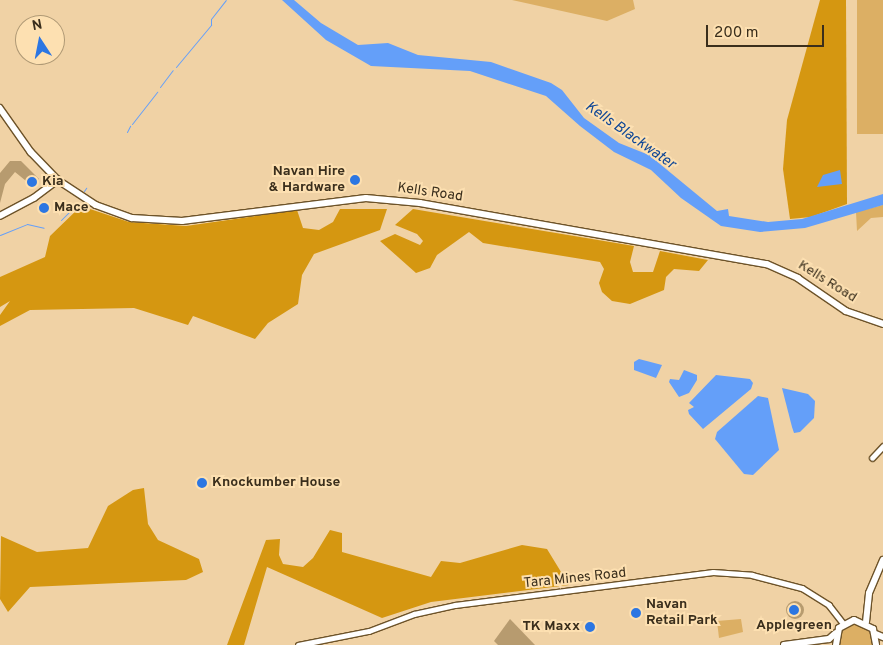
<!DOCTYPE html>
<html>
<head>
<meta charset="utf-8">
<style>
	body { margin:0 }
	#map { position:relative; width:883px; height:645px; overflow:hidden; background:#f0d2a5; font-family:Overpass,sans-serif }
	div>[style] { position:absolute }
	.green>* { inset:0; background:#dcaf64; transform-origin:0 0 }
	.forest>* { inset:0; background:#d59711 }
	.water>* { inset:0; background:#649ff9 }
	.stream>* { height:1px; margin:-0.5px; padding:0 0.5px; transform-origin:0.5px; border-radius:0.5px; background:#649ff9 }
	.building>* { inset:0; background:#b79b6f }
	.round { border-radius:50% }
	.roads { filter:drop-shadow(1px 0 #6d5329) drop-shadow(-1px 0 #6d5329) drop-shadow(0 1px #6d5329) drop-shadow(0 -1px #6d5329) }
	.street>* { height:4.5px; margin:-2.25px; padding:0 2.25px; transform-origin:2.25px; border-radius:2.25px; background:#fff }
	.secondary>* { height:5.5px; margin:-2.75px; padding:0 2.75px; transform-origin:2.75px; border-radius:2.75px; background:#fff }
	.primary>* { height:6px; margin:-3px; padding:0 3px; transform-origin:3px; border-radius:3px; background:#fff }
	.dots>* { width:14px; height:14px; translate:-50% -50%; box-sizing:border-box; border:2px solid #fde0b1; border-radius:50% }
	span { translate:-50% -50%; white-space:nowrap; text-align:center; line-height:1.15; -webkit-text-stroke:4px #fde0b1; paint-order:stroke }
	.poi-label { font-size:14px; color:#3a2e1c; font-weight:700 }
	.right { translate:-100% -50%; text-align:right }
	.left { translate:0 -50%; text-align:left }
	.street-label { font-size:14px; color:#3a2e1c }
	.water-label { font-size:15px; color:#104796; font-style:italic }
	.north { position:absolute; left:15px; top:15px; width:50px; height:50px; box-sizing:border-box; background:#fde0b1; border:1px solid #af9975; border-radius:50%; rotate:349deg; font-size:14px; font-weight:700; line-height:20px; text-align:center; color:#3a2e1c }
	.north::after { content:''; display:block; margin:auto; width:18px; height:22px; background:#2c76e2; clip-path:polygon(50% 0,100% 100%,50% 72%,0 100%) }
	.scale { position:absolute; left:706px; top:25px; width:118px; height:22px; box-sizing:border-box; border:2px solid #3a2e1c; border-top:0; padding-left:6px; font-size:15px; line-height:18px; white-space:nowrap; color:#3a2e1c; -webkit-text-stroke:4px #fde0b1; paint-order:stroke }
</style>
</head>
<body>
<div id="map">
	<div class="green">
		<div style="clip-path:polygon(512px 0,633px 0,635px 9px,607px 21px)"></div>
		<div style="left:857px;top:0;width:26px;height:134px"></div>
		<div style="clip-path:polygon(883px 205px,883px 217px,871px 218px,857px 231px,856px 212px)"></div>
		<div style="clip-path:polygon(741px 619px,743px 632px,719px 638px,717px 621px)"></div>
		<div style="clip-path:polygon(855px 624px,869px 630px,873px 645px,839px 645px,841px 632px)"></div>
	</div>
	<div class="forest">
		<div style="clip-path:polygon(820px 0,846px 0,847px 204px,811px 217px,790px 219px,783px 169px,787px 120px)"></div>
		<div style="clip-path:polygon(81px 206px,129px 222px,186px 226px,297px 210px,303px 228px,319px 230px,333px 222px,340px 209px,387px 209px,380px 230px,314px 254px,302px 275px,298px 304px,268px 323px,255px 339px,193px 316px,188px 325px,134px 308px,30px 310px,0 326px,0 315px,10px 301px,0 307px,0 277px,45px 257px,50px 236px)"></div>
		<div style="clip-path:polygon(413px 209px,634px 246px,630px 262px,633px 272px,653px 272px,660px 251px,708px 260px,699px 271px,674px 269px,666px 277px,664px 290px,630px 304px,612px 301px,602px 292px,599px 283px,604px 269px,600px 262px,483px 243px,469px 232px,437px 255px,430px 268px,416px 273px,380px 241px,395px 234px,420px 245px,423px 241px,417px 234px,395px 225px)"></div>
		<div style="clip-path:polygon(144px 488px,148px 524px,158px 540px,199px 559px,203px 572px,186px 580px,30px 587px,8px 612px,0 599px,1px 536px,37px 552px,88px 548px,108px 506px,133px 490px)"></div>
		<div style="clip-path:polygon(330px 530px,342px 533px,342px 552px,431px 577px,441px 561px,460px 563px,522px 545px,547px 549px,569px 585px,431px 602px,382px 618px,267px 567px,244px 645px,227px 645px,266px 540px,280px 539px,279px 555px,283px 564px,303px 567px,313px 558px)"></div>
	</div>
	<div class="water">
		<div style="clip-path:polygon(282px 0,294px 0,321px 23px,358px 45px,388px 43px,418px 55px,491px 62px,551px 83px,562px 90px,584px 118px,619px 143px,649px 155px,717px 211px,728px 209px,729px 216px,768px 222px,802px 219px,883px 194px,883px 205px,805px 228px,760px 232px,721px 226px,681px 198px,651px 170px,614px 152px,580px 126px,546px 96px,470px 71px,371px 66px,326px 40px)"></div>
		<div style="clip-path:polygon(840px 170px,842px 184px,817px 187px,823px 175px)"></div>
		<div style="clip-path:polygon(639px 359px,662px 365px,656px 378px,634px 370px,634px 362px)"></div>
		<div style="clip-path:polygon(684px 370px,697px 375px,697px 380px,689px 393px,679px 397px,669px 382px,670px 379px,679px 380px)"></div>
		<div style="clip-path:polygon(716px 375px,750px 379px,753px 383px,751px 389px,703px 429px,689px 414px,688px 410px,694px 407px,689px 403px)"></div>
		<div style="clip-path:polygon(782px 388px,808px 394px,815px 401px,814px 418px,800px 432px,794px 433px,792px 427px)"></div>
		<div style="clip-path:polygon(758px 396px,768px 398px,779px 450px,753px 475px,744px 474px,715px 439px,717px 432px)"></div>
	</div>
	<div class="stream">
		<div style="left:176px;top:67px;width:55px;rotate:-50.2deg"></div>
		<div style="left:211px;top:25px;width:6px;rotate:-90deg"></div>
		<div style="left:211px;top:19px;width:24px;rotate:-52deg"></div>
		<div style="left:160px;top:87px;width:21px;rotate:-53deg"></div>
		<div style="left:132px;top:124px;width:41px;rotate:-52deg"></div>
		<div style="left:127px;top:132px;width:7px;rotate:-63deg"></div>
		<div style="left:84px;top:191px;width:4px;rotate:-56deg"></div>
		<div style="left:61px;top:220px;width:18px;rotate:-45deg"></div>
		<div style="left:0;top:235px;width:29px;rotate:-22deg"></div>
		<div style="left:27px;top:224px;width:17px;rotate:13deg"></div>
	</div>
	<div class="building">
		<div style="clip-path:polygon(10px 161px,21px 161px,39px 179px,31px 185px,15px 172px,5px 184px,0 203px,0 173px)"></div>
		<div class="round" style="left:786px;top:601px;width:18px;height:18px"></div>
		<div style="clip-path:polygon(510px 619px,535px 645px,498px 645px,494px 641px)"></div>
	</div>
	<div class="roads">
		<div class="street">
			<div style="left:872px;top:458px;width:16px;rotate:-47deg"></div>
			<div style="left:298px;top:645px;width:72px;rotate:-11.2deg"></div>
			<div style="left:369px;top:631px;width:48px;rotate:-20.7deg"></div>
			<div style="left:414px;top:614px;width:42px;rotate:-12.4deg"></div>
			<div style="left:455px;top:605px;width:260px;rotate:-7.3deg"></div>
			<div style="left:713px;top:572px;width:39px;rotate:4deg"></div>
			<div style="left:752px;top:575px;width:52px;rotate:14.6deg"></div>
			<div style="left:802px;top:588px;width:32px;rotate:32deg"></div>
			<div style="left:829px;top:605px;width:24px;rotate:52deg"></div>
		</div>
		<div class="secondary">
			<div style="left:0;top:108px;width:54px;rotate:54.8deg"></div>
			<div style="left:31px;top:152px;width:39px;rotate:46deg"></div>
			<div style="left:58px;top:180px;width:45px;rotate:33.3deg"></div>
			<div style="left:96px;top:205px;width:38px;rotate:20deg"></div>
			<div style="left:132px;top:218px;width:50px;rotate:3.4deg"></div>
			<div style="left:182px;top:221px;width:185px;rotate:-7.1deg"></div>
			<div style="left:366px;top:198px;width:54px;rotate:5.3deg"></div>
			<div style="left:420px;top:203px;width:352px;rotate:10deg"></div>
			<div style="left:767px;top:264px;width:34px;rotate:24deg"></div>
			<div style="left:798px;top:278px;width:58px;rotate:34.5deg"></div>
			<div style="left:846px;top:311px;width:39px;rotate:19deg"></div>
			<div style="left:0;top:216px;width:38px;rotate:-28deg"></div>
			<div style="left:34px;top:198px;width:30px;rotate:-37deg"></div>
			<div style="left:876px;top:634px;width:8px;rotate:23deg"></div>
		</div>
		<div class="primary">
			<div style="left:866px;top:622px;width:29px;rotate:-84deg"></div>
			<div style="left:869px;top:593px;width:36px;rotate:-67deg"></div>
			<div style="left:784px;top:645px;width:45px;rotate:-7.6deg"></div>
			<div style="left:829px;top:639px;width:9px;rotate:-41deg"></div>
			<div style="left:836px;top:645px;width:17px;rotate:-80deg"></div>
			<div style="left:839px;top:628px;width:17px;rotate:-28deg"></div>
			<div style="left:854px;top:620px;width:21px;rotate:25deg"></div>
			<div style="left:873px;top:629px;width:16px;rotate:79deg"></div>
		</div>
	</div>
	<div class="dots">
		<div style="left:355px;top:180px;background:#2c76e2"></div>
		<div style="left:32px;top:182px;background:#2c76e2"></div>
		<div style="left:44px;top:208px;background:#2c76e2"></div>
		<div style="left:202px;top:483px;background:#2c76e2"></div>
		<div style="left:794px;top:610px;background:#2c76e2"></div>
		<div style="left:636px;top:613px;background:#2c76e2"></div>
		<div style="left:590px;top:627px;background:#2c76e2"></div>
	</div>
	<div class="poi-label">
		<span class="right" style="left:345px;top:180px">Navan Hire<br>&amp; Hardware</span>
		<span class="left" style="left:42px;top:182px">Kia</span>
		<span class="left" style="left:54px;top:208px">Mace</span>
		<span class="left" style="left:212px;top:483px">Knockumber House</span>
		<span class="left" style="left:646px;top:613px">Navan<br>Retail Park</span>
		<span style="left:794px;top:626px">Applegreen</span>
		<span class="right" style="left:580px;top:627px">TK Maxx</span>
	</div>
	<div class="street-label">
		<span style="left:430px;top:193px;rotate:8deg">Kells Road</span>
		<span style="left:827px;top:282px;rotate:32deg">Kells Road</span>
		<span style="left:575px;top:579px;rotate:-6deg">Tara Mines Road</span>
	</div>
	<div class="water-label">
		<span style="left:630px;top:136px;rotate:35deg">Kells Blackwater</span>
	</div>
	<div class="north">N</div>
	<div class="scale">200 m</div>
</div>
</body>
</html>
